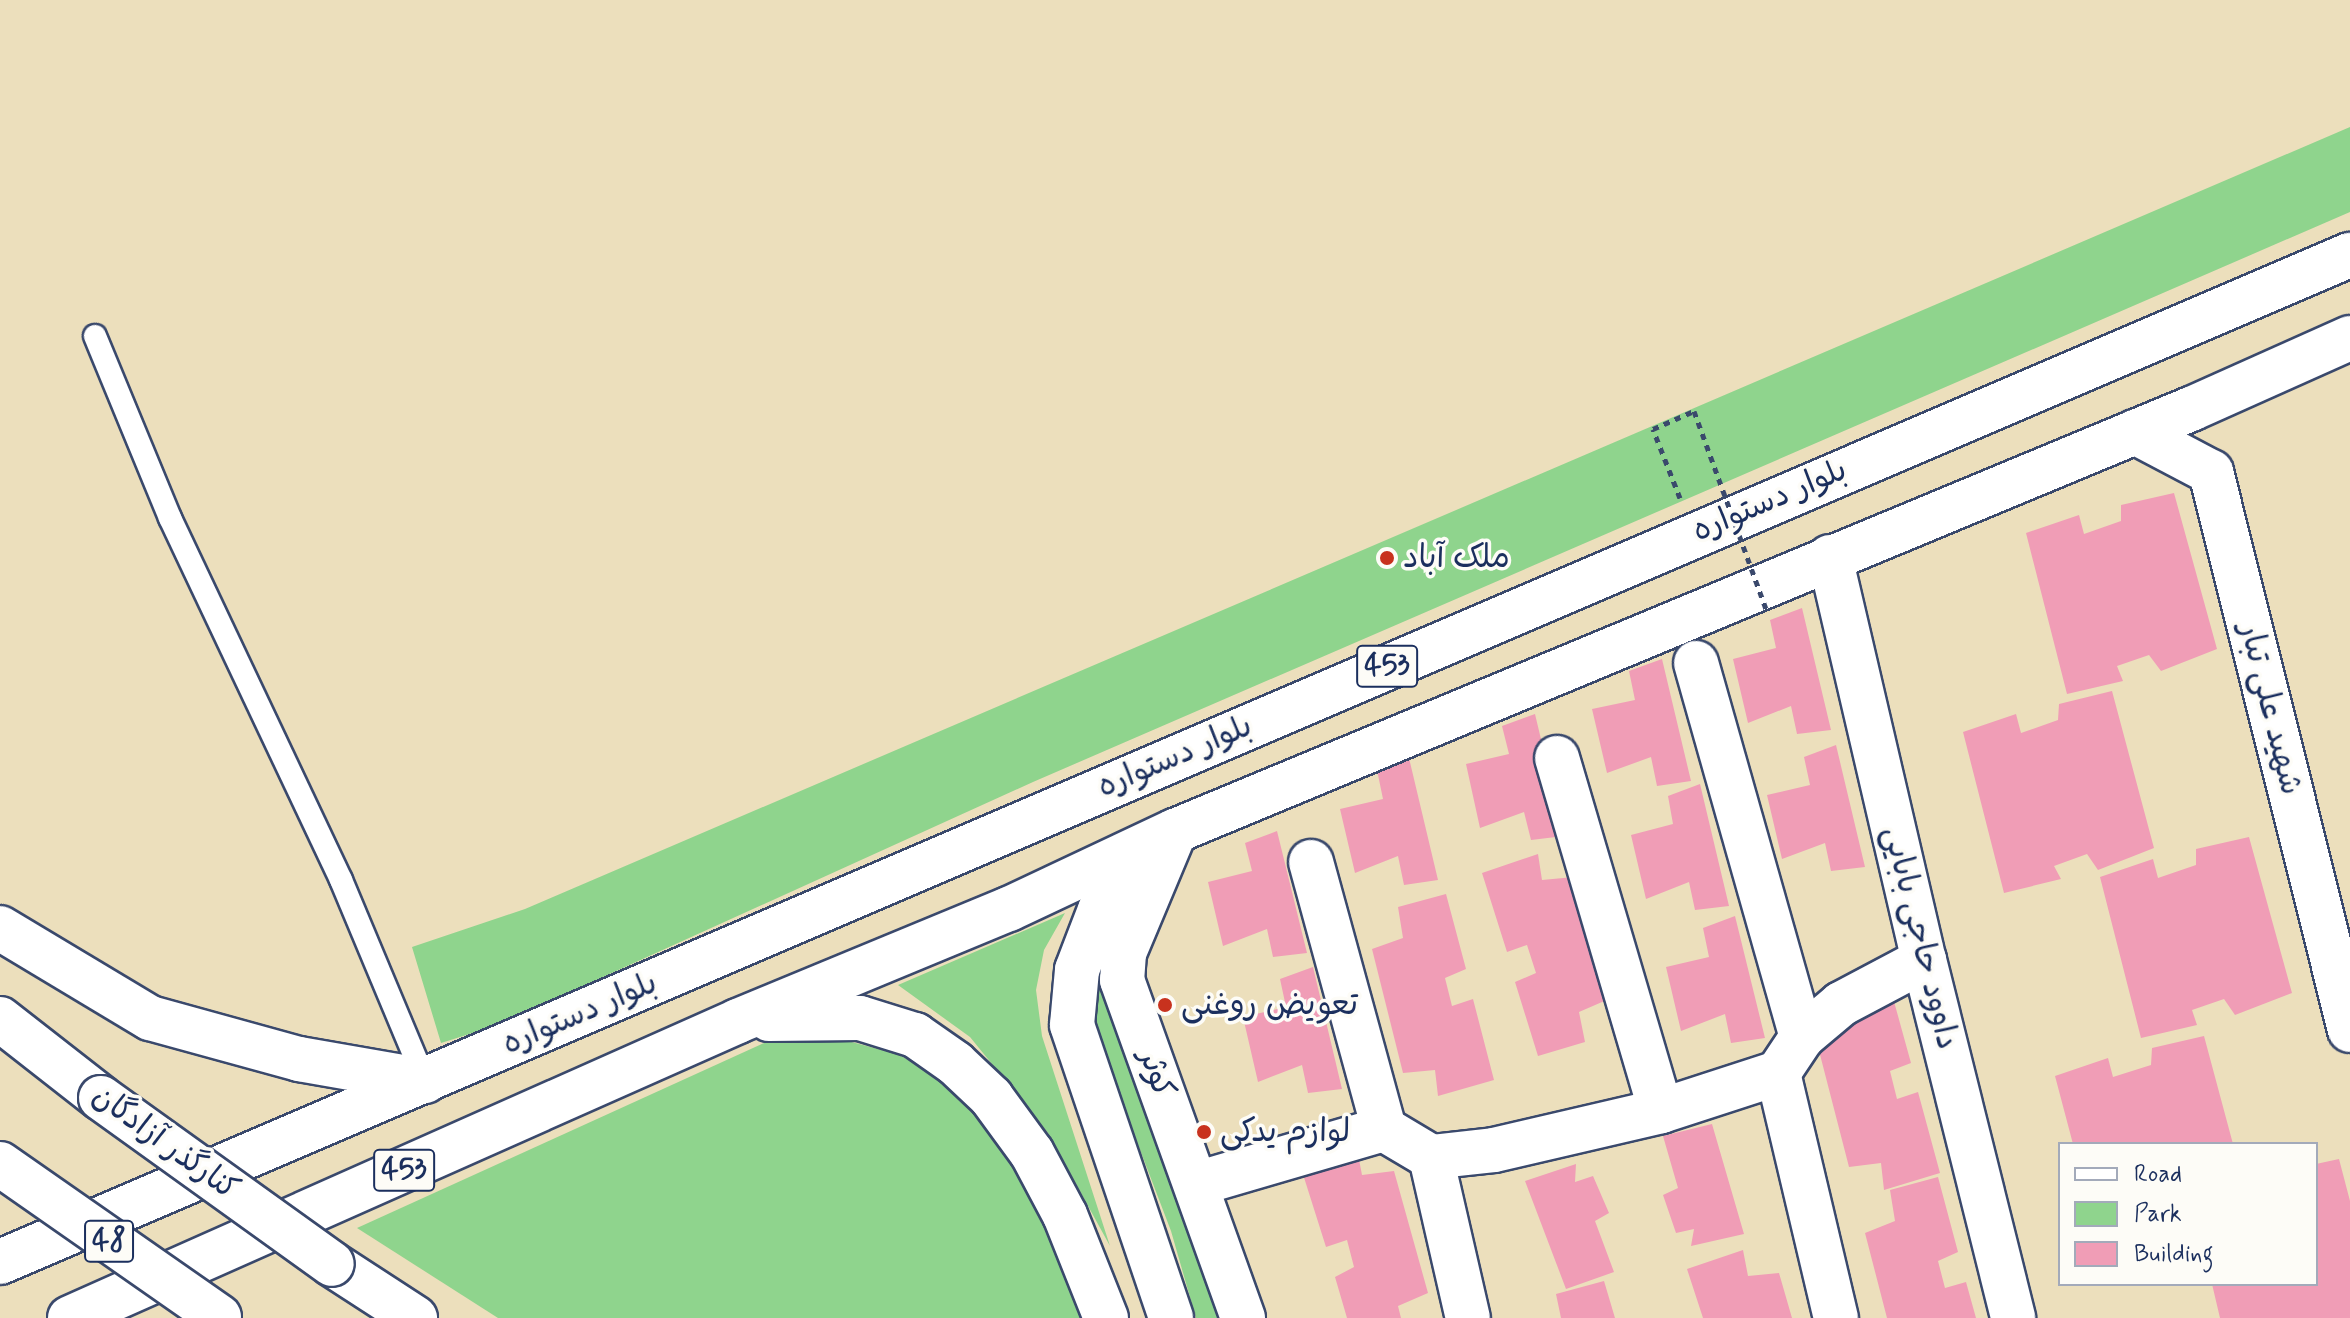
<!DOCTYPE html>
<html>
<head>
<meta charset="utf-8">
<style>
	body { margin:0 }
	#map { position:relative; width:2350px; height:1318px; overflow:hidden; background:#ecdfbc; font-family:Mynerve,"Playpen Sans Arabic",sans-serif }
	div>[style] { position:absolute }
	.green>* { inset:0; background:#8fd48d }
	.building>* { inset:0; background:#f09db6 }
	.path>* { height:5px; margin-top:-2.5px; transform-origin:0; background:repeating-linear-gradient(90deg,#3a496c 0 6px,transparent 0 12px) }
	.roads { filter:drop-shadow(2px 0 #3a496c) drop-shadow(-2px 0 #3a496c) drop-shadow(0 2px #3a496c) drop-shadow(0 -2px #3a496c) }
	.service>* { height:22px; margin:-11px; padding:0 11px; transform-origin:11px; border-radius:11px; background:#fff }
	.minor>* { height:44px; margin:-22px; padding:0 22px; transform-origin:22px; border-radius:22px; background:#fff }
	.tertiary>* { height:44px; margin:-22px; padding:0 22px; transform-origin:22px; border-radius:22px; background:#fff }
	.primary>* { height:44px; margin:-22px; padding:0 22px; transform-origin:22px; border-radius:22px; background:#fff }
	.path-bridge>* { height:5px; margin-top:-2.5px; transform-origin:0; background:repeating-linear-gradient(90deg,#3a496c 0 6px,transparent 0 12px) }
	.bridges { filter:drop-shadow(2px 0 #3a496c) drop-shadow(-2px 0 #3a496c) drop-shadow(0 2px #3a496c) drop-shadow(0 -2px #3a496c) }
	.primary-bridge>* { height:44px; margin:-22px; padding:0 22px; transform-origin:22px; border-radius:22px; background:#fff }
	.trunk-bridge>* { height:44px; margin:-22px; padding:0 22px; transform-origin:22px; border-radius:22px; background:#fff }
	.dots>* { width:22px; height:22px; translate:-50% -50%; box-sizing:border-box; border:4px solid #fdfcf7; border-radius:50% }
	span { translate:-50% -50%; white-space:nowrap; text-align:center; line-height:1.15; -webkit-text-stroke:7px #fdfcf7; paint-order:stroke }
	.shield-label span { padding:2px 6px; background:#fdfcf7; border:2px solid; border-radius:6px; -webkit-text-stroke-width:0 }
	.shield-label { font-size:30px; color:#1b2f5e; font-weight:700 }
	.street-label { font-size:32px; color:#1b2f5e }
	.poi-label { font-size:32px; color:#1b2f5e }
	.left { translate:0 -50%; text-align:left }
	.legend { position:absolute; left:2058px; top:1142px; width:260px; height:144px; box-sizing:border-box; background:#fdfcf7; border:2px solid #a3aaba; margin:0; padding:10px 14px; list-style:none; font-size:24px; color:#1b2f5e }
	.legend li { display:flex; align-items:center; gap:16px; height:40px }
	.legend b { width:40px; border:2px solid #a3aaba }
</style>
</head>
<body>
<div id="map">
	<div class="green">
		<div style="clip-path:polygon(2350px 127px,2350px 212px,1033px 782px,495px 1026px,441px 1043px,412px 947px,525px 909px)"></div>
		<div style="clip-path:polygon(1065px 913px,1044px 950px,1036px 990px,1042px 1036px,1110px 1246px,1048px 1133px,970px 1037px,898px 985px)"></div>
		<div style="clip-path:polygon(1122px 914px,1222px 1318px,1196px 1318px,1171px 1231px,1095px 1032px,1092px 979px)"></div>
		<div style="clip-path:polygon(784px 1034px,829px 1036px,897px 1054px,927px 1069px,959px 1091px,1027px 1180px,1083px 1318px,498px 1318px,357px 1228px)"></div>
	</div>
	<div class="building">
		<div style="clip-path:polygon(2174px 493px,2217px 649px,2161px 671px,2149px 655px,2117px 666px,2123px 681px,2067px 694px,2026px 533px,2079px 515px,2084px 534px,2121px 521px,2121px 505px)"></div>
		<div style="clip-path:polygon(1802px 608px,1831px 730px,1797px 734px,1791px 706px,1748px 723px,1733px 659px,1776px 648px,1770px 620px)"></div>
		<div style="clip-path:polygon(1662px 659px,1691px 781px,1657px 786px,1651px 757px,1607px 773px,1592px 709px,1635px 700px,1629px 671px)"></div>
		<div style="clip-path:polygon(2112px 691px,2154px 848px,2098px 870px,2087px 854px,2054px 866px,2061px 879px,2004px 893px,1963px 732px,2016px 714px,2021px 733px,2058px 720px,2059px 704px)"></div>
		<div style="clip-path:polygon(1535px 714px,1564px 836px,1531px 840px,1524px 812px,1480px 828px,1466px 764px,1509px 754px,1502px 726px)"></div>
		<div style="clip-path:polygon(1836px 745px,1865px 867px,1831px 871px,1825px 843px,1782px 859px,1767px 795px,1810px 785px,1804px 757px)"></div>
		<div style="clip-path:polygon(1409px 758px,1438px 880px,1404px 885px,1398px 856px,1355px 873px,1340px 809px,1383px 799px,1377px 770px)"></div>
		<div style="clip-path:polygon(1700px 784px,1729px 906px,1695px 910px,1689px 882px,1646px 899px,1631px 835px,1673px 824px,1668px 796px)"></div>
		<div style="clip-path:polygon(1277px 831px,1307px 953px,1273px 957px,1267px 929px,1223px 946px,1208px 882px,1252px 871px,1245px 843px)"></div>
		<div style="clip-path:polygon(2249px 837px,2292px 993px,2235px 1015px,2224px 999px,2192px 1010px,2197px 1025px,2141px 1038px,2100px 877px,2153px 859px,2158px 878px,2196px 865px,2196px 849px)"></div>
		<div style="clip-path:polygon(1538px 854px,1542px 880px,1574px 877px,1609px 999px,1579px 1012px,1585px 1042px,1538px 1056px,1515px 982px,1536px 973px,1527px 945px,1507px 952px,1482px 873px)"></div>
		<div style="clip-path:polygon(1446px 894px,1466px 969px,1445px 978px,1452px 1006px,1473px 999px,1494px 1080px,1438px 1096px,1435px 1070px,1403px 1073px,1372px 949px,1403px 938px,1398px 907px)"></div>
		<div style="clip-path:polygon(1735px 916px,1765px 1038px,1731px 1043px,1725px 1014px,1681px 1031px,1666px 967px,1709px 957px,1703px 928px)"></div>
		<div style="clip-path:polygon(1313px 967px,1342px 1089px,1308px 1093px,1302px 1065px,1258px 1082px,1243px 1017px,1286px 1007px,1280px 979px)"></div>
		<div style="clip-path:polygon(1890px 987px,1911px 1063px,1890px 1071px,1897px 1099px,1918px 1092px,1940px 1173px,1884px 1190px,1881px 1163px,1849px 1167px,1817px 1043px,1847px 1031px,1842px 1001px)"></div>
		<div style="clip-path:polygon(2204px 1036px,2233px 1144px,2073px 1144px,2055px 1076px,2108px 1058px,2113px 1077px,2151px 1065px,2152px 1048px)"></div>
		<div style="clip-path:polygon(1712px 1124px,1744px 1234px,1691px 1246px,1694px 1229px,1676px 1233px,1663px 1195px,1678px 1188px,1663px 1136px)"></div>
		<div style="clip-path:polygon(1357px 1149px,1362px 1175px,1394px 1171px,1428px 1293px,1398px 1306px,1401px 1318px,1347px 1318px,1335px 1277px,1354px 1267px,1347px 1240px,1326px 1247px,1301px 1168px)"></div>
		<div style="clip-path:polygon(2339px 1159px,2350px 1201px,2350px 1318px,2220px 1318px,2212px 1284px,2316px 1284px,2316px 1164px)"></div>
		<div style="clip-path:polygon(1576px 1164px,1575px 1182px,1593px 1176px,1609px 1213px,1595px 1221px,1614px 1272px,1566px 1289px,1525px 1181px)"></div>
		<div style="clip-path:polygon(1938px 1177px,1958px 1252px,1938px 1261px,1945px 1288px,1966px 1282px,1976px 1318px,1887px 1318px,1865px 1233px,1895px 1221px,1890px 1190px)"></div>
		<div style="clip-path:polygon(1743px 1250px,1748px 1276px,1779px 1273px,1792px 1318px,1703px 1318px,1687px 1269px)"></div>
		<div style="clip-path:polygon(1604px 1281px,1615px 1318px,1561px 1318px,1556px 1294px)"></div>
	</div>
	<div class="path">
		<div style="left:1680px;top:498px;width:74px;rotate:-111.4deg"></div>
		<div style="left:1653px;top:429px;width:45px;rotate:-23.7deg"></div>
	</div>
	<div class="roads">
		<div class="service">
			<div style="left:95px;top:336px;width:197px;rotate:67.6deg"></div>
			<div style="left:170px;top:518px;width:400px;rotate:64.7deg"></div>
			<div style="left:341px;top:880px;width:218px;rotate:67.3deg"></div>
		</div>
		<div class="minor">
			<div style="left:1696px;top:663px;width:389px;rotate:74.2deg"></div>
			<div style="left:1557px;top:758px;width:368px;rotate:73.6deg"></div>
			<div style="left:1175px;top:831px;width:132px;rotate:112.7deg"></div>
			<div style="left:1124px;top:953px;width:27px;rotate:94deg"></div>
			<div style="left:1122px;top:980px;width:359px;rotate:70.3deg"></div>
			<div style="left:1311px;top:862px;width:277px;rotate:74.7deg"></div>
			<div style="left:1778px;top:1073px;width:252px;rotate:76.7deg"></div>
			<div style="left:1431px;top:1157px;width:165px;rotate:77.1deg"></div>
			<div style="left:1196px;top:1184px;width:196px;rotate:-16.3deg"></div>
			<div style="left:1384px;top:1129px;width:55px;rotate:30.8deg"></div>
			<div style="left:1431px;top:1157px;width:63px;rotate:-6.3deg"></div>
			<div style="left:1494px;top:1150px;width:171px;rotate:-13.1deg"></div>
			<div style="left:1661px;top:1111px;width:123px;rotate:-18deg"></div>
			<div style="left:1778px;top:1073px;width:43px;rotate:-56.3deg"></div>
			<div style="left:1802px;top:1037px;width:51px;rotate:-40.2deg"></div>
			<div style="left:1841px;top:1004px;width:94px;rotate:-27.9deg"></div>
		</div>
		<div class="tertiary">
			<div style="left:2135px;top:432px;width:86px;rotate:27.8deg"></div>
			<div style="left:2211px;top:472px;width:575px;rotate:76.01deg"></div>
			<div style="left:1830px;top:557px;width:414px;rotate:76.9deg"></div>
			<div style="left:1924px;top:960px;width:369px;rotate:76deg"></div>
		</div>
		<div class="primary">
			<div style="left:1132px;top:852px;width:66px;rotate:118.9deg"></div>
			<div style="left:1100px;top:910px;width:64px;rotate:111deg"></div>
			<div style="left:1077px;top:970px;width:55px;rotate:95.2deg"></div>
			<div style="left:1072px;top:1025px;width:309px;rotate:71.3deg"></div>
			<div style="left:0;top:928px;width:175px;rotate:31deg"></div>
			<div style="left:150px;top:1018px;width:155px;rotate:15.4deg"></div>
			<div style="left:299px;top:1059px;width:128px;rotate:9.9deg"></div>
			<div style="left:0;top:1019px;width:128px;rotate:38deg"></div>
			<div style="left:769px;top:1019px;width:91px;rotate:-0.6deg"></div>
			<div style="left:860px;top:1018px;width:58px;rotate:17.2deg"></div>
			<div style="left:915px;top:1035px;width:49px;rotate:35deg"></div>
			<div style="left:955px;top:1063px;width:50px;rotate:43.4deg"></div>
			<div style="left:991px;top:1097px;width:69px;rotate:53.8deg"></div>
			<div style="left:1032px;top:1153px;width:70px;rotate:62deg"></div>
			<div style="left:1065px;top:1215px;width:111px;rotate:68.3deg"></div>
			<div style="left:0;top:1262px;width:2557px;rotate:-23.2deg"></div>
			<div style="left:332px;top:1264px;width:99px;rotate:33deg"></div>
			<div style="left:70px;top:1318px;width:731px;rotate:-23.97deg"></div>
			<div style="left:738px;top:1021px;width:293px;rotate:-22.5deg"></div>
			<div style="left:1009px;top:909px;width:183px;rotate:-25.2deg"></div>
			<div style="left:1175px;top:831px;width:1100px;rotate:-22.56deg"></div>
			<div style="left:2191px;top:409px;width:174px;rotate:-24.1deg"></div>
		</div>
	</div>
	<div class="path-bridge">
		<div style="left:1694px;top:411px;width:214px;rotate:70deg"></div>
	</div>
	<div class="bridges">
		<div class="primary-bridge">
			<div style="left:101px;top:1098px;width:284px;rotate:35.7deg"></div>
		</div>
		<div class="trunk-bridge">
			<div style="left:0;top:1164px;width:267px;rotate:34.9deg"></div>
		</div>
	</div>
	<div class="dots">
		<div style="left:1387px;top:558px;background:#c8321e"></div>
		<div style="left:1165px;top:1005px;background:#c8321e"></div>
		<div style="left:1204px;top:1132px;background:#c8321e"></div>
	</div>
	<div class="shield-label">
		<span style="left:1387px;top:666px">453</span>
		<span style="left:404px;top:1170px">453</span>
		<span style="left:109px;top:1241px">48</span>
	</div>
	<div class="street-label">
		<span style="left:1770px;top:501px;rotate:-23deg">بلوار دستواره</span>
		<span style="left:2270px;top:709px;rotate:76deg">شهید علی تبار</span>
		<span style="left:1175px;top:757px;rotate:-23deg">بلوار دستواره</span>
		<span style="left:1920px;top:938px;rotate:76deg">داوود حاجی بابایی</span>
		<span style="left:580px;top:1014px;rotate:-23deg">بلوار دستواره</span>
		<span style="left:1156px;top:1074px;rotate:70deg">کوثر</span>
		<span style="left:165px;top:1143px;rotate:36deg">کنارگذر آزادگان</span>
	</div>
	<div class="poi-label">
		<span class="left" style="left:1403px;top:558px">ملک آباد</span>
		<span class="left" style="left:1181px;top:1005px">تعویض روغنی</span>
		<span class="left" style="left:1220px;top:1132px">لوازم یدکی</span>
	</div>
	<ul class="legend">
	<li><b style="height:10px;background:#fff"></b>Road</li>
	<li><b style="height:22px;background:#8fd48d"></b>Park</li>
	<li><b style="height:22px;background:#f09db6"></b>Building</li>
	</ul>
</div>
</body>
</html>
